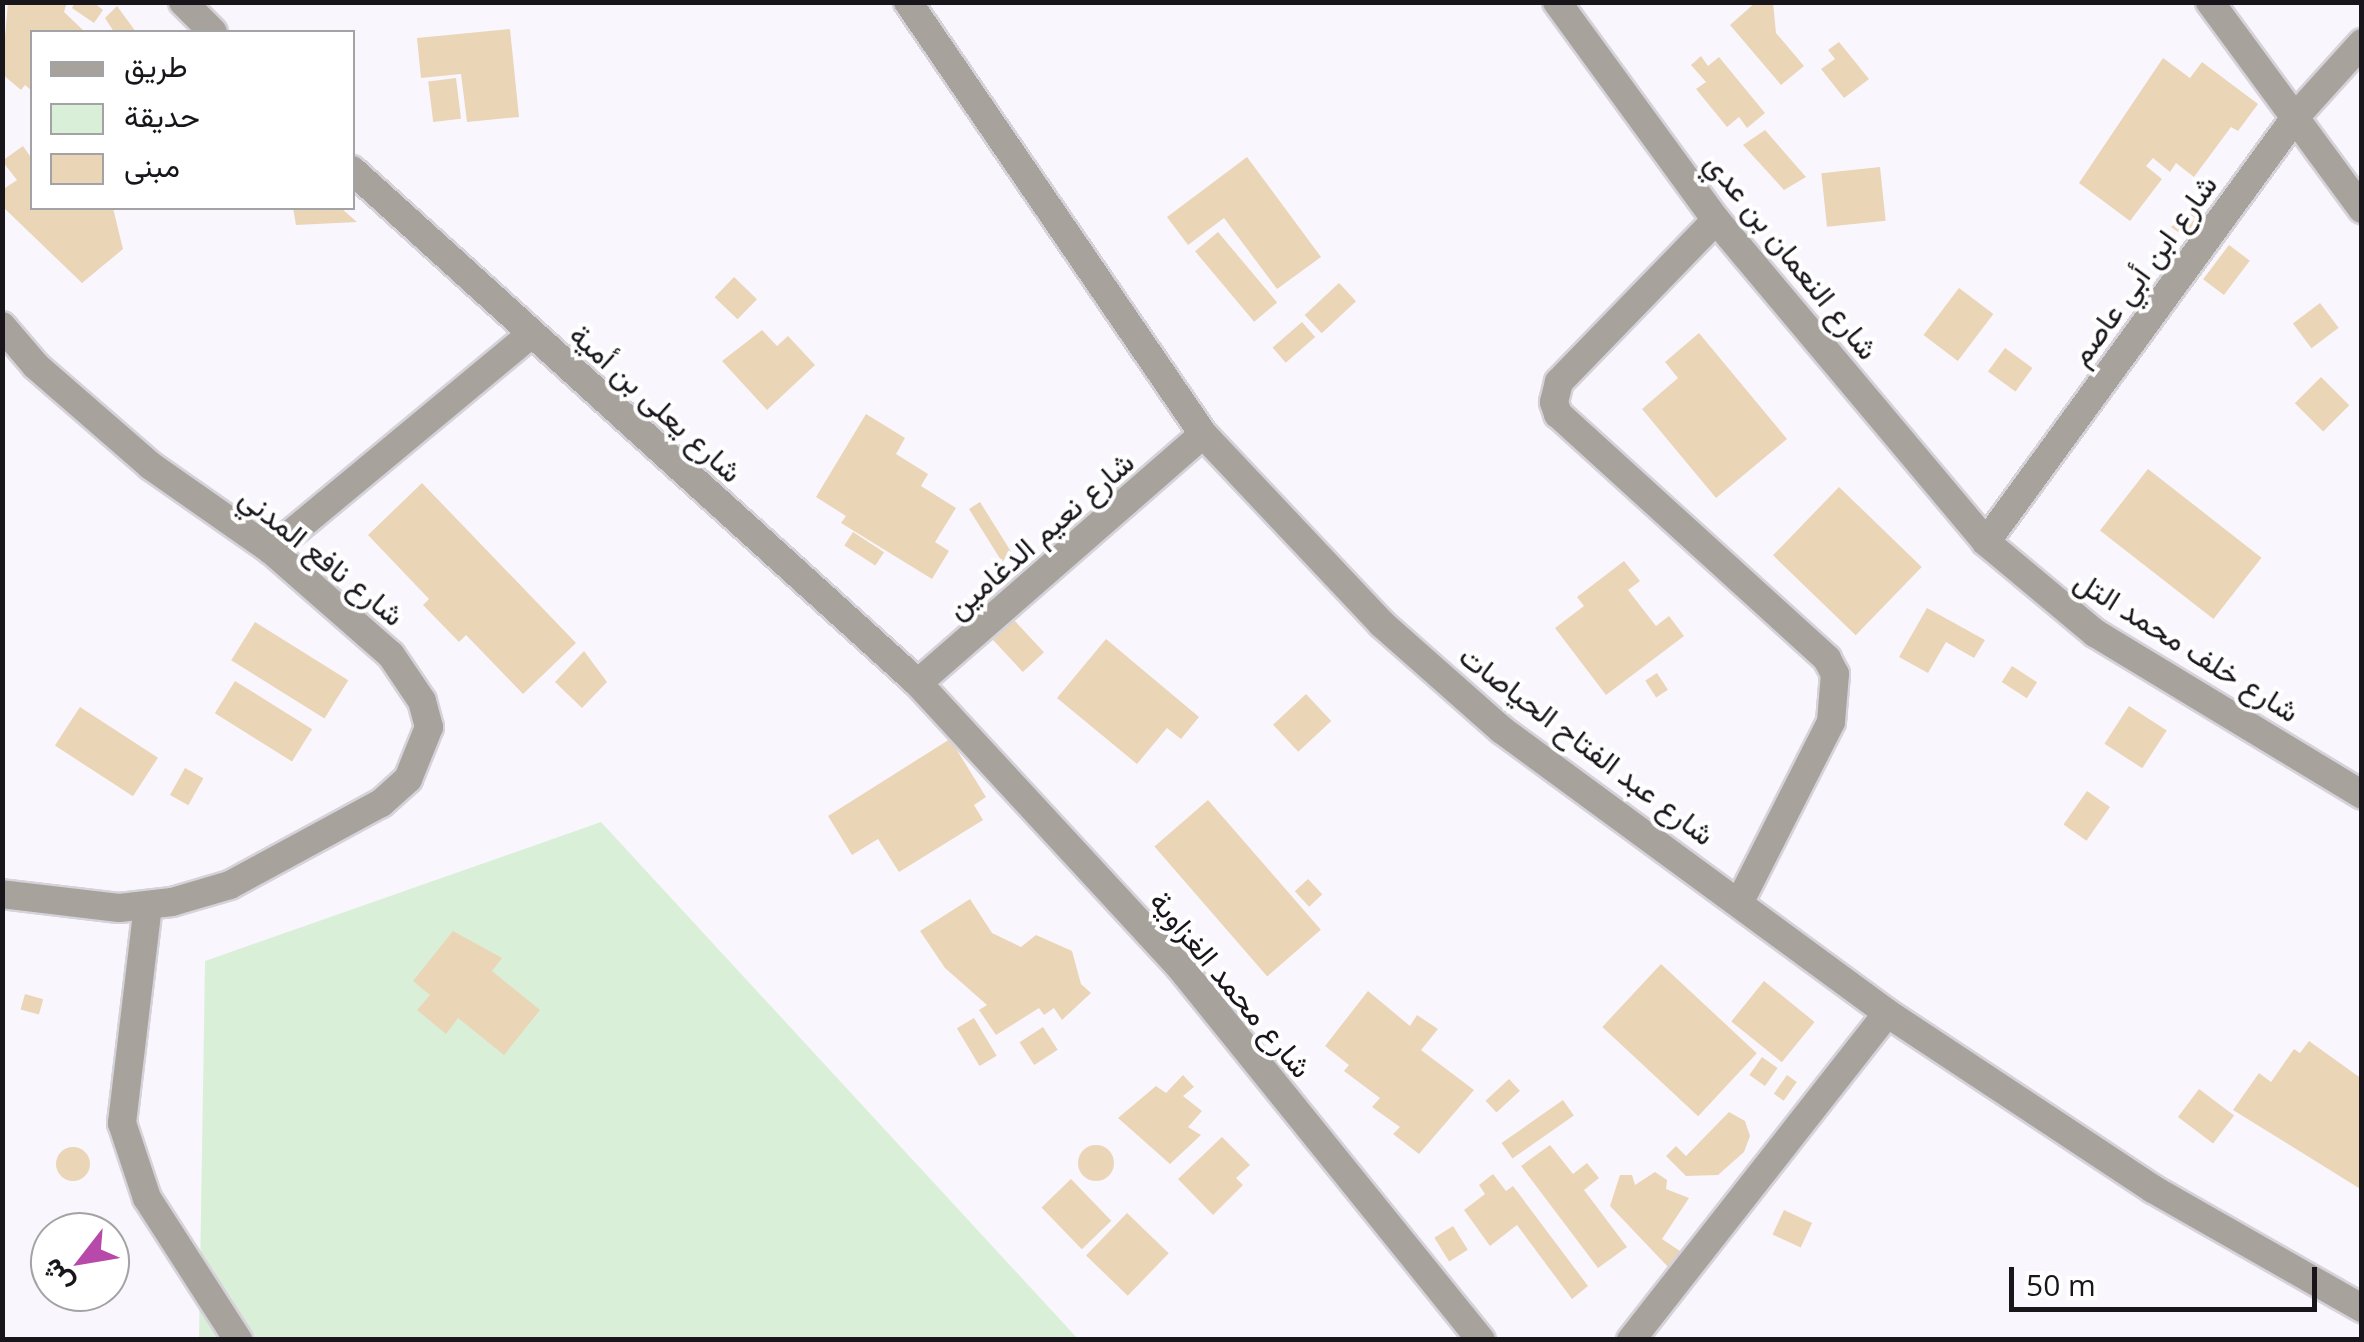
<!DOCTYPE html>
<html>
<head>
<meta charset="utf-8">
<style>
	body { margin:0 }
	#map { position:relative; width:2364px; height:1342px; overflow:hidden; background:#f9f7fd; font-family:"Open Sans",Vazirmatn,sans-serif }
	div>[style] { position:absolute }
	.green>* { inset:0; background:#daefd8 }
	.building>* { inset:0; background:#ebd5b7; transform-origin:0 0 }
	.round { border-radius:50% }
	.roads { filter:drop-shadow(2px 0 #d5d3d9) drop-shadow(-2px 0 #d5d3d9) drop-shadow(0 2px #d5d3d9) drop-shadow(0 -2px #d5d3d9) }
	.minor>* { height:28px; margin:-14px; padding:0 14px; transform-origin:14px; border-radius:14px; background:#a8a29d }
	span { translate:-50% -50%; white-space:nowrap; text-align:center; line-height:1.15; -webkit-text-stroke:8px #fff; paint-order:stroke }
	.street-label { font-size:30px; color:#18161b }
	.frame { position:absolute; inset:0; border:5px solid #18161b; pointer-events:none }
	.legend { position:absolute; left:30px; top:30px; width:325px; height:180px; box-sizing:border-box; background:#fff; border:2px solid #a3a2a4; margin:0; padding:12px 18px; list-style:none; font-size:30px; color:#18161b }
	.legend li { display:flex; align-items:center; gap:20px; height:50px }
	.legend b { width:50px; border:2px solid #a3a2a4 }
	.north { position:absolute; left:30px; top:1212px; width:100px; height:100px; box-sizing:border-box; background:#fff; border:2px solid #a3a2a4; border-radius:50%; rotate:239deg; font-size:28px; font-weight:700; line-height:40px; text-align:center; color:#18161b }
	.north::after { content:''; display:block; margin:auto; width:35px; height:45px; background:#b649a9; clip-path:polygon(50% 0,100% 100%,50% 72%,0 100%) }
	.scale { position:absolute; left:2009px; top:1267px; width:308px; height:45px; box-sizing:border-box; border:5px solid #18161b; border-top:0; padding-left:12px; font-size:30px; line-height:35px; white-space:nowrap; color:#18161b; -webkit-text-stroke:8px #fff; paint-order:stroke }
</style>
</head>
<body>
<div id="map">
	<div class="green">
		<div style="clip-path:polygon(601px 822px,1078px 1339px,199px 1340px,205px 961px)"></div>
	</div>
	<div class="building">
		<div style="clip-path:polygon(8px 2px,67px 2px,64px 12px,85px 32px,32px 32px,32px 91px,25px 85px,21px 90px,2px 74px)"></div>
		<div style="clip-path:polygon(75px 2px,93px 2px,103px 10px,94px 23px,72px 8px)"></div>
		<div style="clip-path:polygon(1756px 2px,1773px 2px,1776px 33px,1804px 66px,1781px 85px,1730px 25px)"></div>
		<div style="clip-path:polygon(117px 6px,136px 32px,114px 32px,105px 18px)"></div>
		<div style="clip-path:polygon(510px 29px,519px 117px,467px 122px,461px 74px,421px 78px,417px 38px)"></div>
		<div style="clip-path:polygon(1839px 42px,1869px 79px,1844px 98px,1821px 69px,1835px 59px,1828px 50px)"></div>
		<div style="clip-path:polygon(1701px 56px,1708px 66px,1719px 57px,1765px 113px,1747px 128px,1739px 117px,1727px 127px,1696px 89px,1706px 82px,1691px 65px)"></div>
		<div style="clip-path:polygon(2163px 58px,2190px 78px,2202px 62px,2258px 104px,2238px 131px,2231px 127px,2194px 177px,2176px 163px,2170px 172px,2153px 158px,2146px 166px,2162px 179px,2130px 221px,2079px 183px)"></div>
		<div style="left:456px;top:78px;width:41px;height:28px;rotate:83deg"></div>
		<div style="clip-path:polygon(1765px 130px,1806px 177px,1784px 190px,1743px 145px)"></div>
		<div style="clip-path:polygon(23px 146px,32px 159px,32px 208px,113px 208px,123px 249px,82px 283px,2px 206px,2px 190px,17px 180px,2px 161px)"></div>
		<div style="clip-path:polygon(1247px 157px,1321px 257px,1277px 289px,1224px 218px,1188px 245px,1167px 217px)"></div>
		<div style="left:1880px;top:167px;width:54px;height:59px;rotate:84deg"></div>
		<div style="clip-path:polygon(293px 208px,341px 208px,357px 222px,296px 225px)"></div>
		<div style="clip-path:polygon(2193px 208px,2210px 220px,2197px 237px,2181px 226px,2178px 232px,2171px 227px)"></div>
		<div style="left:1218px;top:232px;width:92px;height:30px;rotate:50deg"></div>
		<div style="left:2229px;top:245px;width:26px;height:43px;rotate:37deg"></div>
		<div style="left:734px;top:277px;width:32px;height:28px;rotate:44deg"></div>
		<div style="left:1339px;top:283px;width:25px;height:47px;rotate:47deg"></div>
		<div style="left:1959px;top:288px;width:43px;height:59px;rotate:37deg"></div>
		<div style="left:2320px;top:303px;width:31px;height:34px;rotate:53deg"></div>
		<div style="left:1302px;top:322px;width:20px;height:39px;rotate:49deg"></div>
		<div style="clip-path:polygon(762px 330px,777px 346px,788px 336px,815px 365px,767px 410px,722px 361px)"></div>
		<div style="clip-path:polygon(1699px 333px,1787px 439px,1716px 498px,1642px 409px,1678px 378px,1665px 362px)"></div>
		<div style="left:2005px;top:348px;width:34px;height:29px;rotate:36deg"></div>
		<div style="left:2321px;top:377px;width:40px;height:37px;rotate:45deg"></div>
		<div style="clip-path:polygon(866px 414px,905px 438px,896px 454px,928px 474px,921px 486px,956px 508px,935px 542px,949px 551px,932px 579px,841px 523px,846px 516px,816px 497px)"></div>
		<div style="left:2148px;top:469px;width:144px;height:78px;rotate:38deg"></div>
		<div style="clip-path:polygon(422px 483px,576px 643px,523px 694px,466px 635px,459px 642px,423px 605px,429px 599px,368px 535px)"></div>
		<div style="left:1839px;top:487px;width:115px;height:95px;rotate:44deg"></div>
		<div style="left:980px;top:502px;width:62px;height:13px;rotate:58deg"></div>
		<div style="left:853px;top:532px;width:37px;height:16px;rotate:33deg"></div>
		<div style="clip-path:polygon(1624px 561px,1640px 581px,1628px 590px,1656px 626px,1669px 616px,1684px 636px,1606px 695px,1555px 628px,1584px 606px,1577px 597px)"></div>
		<div style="clip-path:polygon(1927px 608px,1985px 640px,1974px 658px,1946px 642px,1928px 673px,1899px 657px)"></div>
		<div style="left:1014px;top:620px;width:44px;height:29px;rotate:47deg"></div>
		<div style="left:255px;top:622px;width:110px;height:45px;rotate:32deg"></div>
		<div style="clip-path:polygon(1106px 639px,1199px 717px,1181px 739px,1167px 728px,1137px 764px,1057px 698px)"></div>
		<div style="clip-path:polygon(584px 651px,607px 682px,582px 708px,555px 682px)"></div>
		<div style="left:2012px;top:666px;width:30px;height:19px;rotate:33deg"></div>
		<div style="left:1657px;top:673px;width:20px;height:14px;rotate:57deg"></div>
		<div style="left:235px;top:681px;width:91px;height:38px;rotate:32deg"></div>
		<div style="left:1306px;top:694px;width:37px;height:45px;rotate:47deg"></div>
		<div style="left:2129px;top:706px;width:45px;height:45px;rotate:33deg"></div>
		<div style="left:80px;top:707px;width:93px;height:46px;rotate:33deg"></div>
		<div style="clip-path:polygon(950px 739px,986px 797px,974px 805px,983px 820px,899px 872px,878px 839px,852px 855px,828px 816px)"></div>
		<div style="left:185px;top:768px;width:21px;height:31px;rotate:29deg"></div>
		<div style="left:2087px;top:791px;width:28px;height:41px;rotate:35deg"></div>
		<div style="left:1208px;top:800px;width:172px;height:71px;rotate:49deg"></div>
		<div style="left:1308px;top:879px;width:21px;height:18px;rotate:47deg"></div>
		<div style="clip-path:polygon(970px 899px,992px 933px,1021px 947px,1036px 935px,1072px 951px,1081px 984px,1091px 993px,1062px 1020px,1054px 1008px,1044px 1015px,1039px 1008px,996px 1035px,979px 1010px,987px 1005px,945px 968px,920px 931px)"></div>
		<div style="clip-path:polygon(453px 931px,502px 958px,492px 971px,540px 1010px,504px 1055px,458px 1018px,446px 1034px,417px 1010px,430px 995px,413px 981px)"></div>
		<div style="left:1661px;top:964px;width:131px;height:86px;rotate:43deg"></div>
		<div style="left:1764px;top:981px;width:65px;height:52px;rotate:39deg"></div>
		<div style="clip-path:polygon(1368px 991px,1410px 1026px,1417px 1015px,1438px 1029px,1421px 1050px,1474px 1090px,1419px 1154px,1393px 1134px,1400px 1127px,1372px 1107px,1380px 1098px,1344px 1071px,1349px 1065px,1325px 1046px)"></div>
		<div style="left:25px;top:994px;width:19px;height:16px;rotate:16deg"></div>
		<div style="left:974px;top:1018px;width:44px;height:20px;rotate:59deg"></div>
		<div style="left:1043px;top:1027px;width:27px;height:28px;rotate:57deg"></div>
		<div style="clip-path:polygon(2309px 1041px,2362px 1079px,2362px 1190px,2233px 1110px,2259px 1073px,2271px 1082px,2294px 1049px,2300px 1053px)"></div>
		<div style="left:1762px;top:1057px;width:19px;height:22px;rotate:35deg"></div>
		<div style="clip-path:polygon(1183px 1075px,1194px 1087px,1183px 1096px,1202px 1111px,1188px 1127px,1201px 1135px,1170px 1164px,1118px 1118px,1156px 1086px,1166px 1093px)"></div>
		<div style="left:1787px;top:1075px;width:12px;height:23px;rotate:35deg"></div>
		<div style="left:1509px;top:1079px;width:16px;height:32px;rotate:47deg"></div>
		<div style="left:2199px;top:1089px;width:44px;height:35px;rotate:37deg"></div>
		<div style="left:1563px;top:1100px;width:19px;height:75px;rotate:55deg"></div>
		<div style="clip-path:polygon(1729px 1112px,1745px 1121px,1750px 1136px,1744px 1152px,1718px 1175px,1686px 1176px,1666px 1156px,1676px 1146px,1686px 1156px)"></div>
		<div style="clip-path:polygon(1222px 1137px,1250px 1165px,1236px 1178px,1243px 1185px,1213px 1215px,1178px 1179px)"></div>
		<div class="round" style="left:1078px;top:1145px;width:36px;height:36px"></div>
		<div style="clip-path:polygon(1550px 1145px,1573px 1174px,1587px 1163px,1599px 1178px,1584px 1190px,1627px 1247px,1598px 1268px,1521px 1166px)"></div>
		<div class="round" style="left:56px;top:1147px;width:34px;height:34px"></div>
		<div style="clip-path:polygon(1655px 1172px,1667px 1180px,1666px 1189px,1689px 1198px,1662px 1239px,1683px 1253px,1669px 1268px,1610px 1206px,1620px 1175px,1632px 1175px,1635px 1185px)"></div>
		<div style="clip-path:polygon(1493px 1174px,1506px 1191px,1513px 1186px,1588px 1286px,1572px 1299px,1517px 1225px,1490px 1246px,1464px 1210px,1485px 1194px,1479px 1185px)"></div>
		<div style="left:1071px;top:1179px;width:58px;height:41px;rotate:46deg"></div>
		<div style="left:1784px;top:1210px;width:31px;height:27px;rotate:25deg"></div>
		<div style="left:1127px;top:1213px;width:58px;height:59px;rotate:44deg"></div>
		<div style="left:1453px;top:1226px;width:28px;height:22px;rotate:58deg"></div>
	</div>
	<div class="roads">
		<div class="minor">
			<div style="left:183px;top:2px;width:42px;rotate:45deg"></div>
			<div style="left:908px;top:2px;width:523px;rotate:55.67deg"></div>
			<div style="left:1203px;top:434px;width:261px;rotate:46.7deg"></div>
			<div style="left:1382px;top:624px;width:160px;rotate:41.5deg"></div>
			<div style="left:1502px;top:730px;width:478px;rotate:36.3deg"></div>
			<div style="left:1887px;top:1013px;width:319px;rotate:33.5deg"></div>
			<div style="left:2153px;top:1189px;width:241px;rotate:29.7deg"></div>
			<div style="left:1557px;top:2px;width:270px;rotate:53.9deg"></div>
			<div style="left:1716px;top:220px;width:420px;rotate:50deg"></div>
			<div style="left:1986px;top:542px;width:142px;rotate:39.9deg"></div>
			<div style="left:2095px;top:633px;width:312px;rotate:31.2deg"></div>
			<div style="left:2210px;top:2px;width:257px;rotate:53.7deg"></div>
			<div style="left:352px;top:170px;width:764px;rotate:42.19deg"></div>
			<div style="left:918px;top:683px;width:386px;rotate:47.3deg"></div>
			<div style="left:1180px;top:967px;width:479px;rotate:51.1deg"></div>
			<div style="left:1716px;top:220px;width:226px;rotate:134.1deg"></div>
			<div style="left:1559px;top:382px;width:21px;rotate:104deg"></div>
			<div style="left:1554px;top:402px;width:13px;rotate:72deg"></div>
			<div style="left:1558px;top:414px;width:364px;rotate:42.3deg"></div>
			<div style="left:1827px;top:659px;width:17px;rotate:62deg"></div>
			<div style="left:1835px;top:674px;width:48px;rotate:94.8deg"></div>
			<div style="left:1831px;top:722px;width:201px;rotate:116.9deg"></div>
			<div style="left:2px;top:326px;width:52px;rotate:49.6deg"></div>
			<div style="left:36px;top:366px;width:152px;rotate:41deg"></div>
			<div style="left:151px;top:466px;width:146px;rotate:35deg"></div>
			<div style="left:271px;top:550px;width:159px;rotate:41.2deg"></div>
			<div style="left:391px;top:655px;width:55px;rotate:56deg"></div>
			<div style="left:422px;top:701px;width:27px;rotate:75deg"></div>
			<div style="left:429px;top:727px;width:56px;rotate:112deg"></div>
			<div style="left:408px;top:779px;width:36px;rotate:138deg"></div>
			<div style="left:381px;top:803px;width:172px;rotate:151.5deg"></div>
			<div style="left:230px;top:885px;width:60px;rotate:163.7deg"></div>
			<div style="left:172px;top:902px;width:53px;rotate:173.5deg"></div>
			<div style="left:119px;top:908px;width:118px;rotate:-173.2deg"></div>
			<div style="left:1986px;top:542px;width:528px;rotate:-53.93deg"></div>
			<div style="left:2297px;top:115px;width:97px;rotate:-47.9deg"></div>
			<div style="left:271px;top:550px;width:338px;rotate:-39.7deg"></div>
			<div style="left:918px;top:683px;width:378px;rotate:-41.1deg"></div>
			<div style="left:148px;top:905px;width:220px;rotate:96.8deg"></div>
			<div style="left:122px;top:1123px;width:79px;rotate:71.6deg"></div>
			<div style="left:147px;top:1198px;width:169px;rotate:57.3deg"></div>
			<div style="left:1631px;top:1340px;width:415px;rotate:-51.9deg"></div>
		</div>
	</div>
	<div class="street-label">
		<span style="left:1792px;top:256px;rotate:51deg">شارع النعمان بن عدي</span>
		<span style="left:2143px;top:270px;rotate:-54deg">شارع ابن أبي عاصم</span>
		<span style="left:656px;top:403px;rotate:42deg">شارع يعلى بن أمية</span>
		<span style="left:1040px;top:535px;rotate:-41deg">شارع نعيم الدغامين</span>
		<span style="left:322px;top:556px;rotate:39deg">شارع نافع المدني</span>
		<span style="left:2187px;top:646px;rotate:32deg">شارع خلف محمد التل</span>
		<span style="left:1587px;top:745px;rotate:37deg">شارع عبد الفتاح الحياصات</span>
		<span style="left:1231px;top:984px;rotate:50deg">شارع محمد الغزاوية</span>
	</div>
	<div class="frame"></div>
	<ul class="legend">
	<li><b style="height:12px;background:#a8a29d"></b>طريق</li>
	<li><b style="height:28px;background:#daefd8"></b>حديقة</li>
	<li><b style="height:28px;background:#ebd5b7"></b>مبنى</li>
	</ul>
	<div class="north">ش</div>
	<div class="scale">50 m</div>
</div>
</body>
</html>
